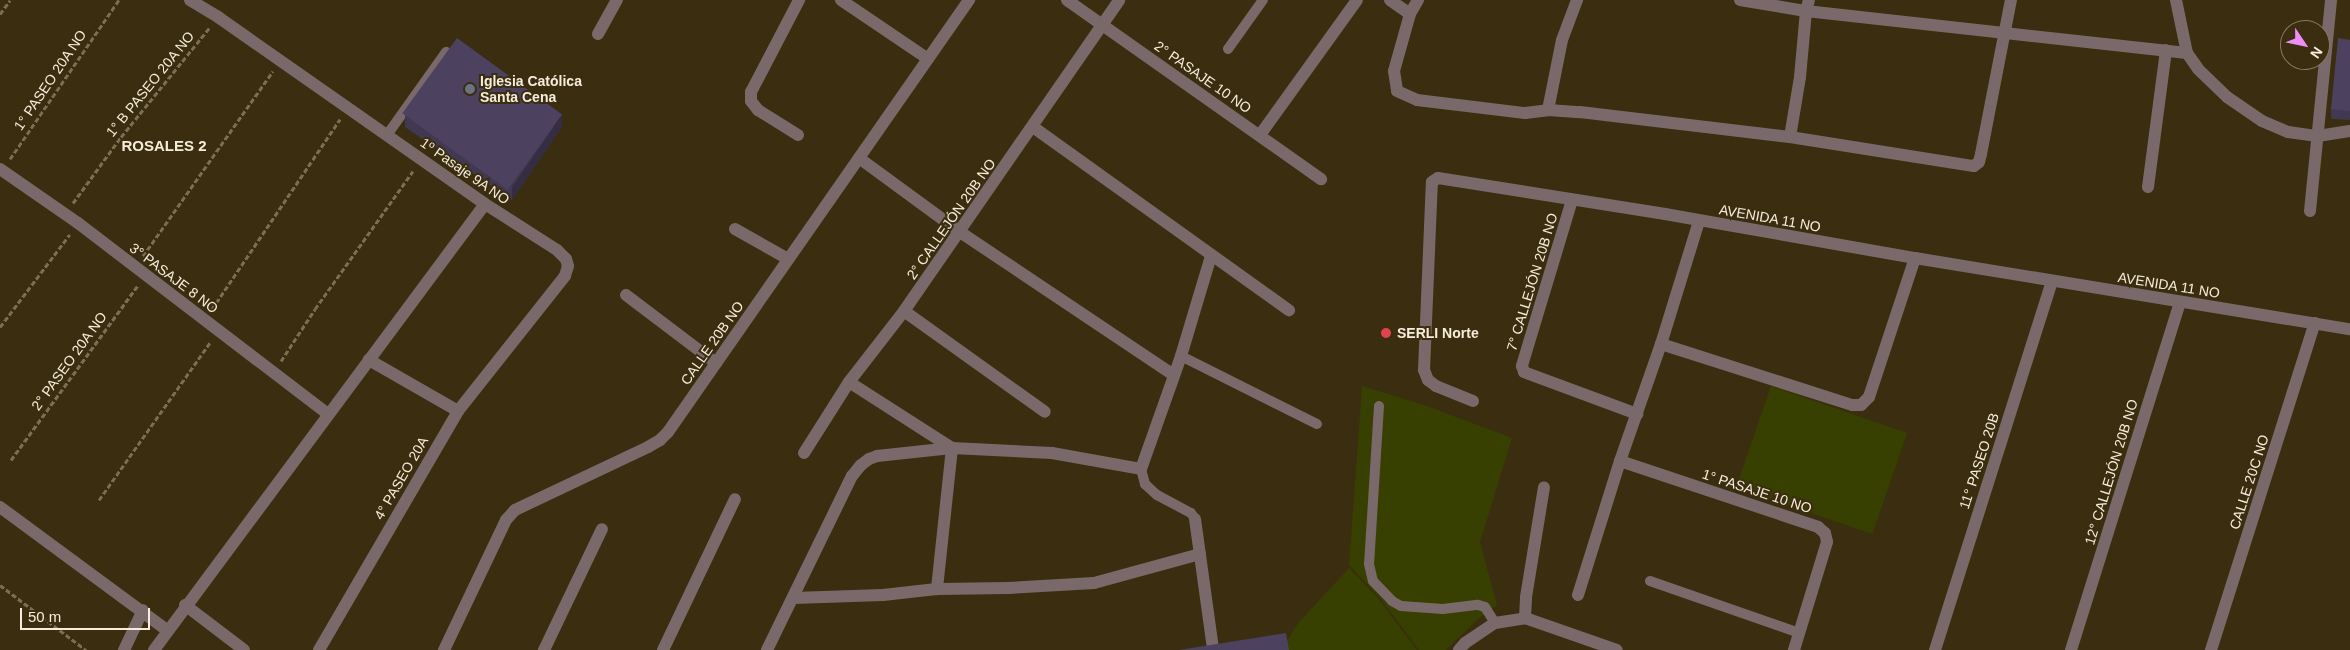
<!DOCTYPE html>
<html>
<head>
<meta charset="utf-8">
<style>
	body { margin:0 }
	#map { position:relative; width:2350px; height:650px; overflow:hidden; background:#3b2d0f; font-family:Arial,sans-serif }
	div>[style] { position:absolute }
	.green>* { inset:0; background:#374000; transform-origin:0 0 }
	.path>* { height:3px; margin-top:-1.5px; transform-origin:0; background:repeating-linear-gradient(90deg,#7a6e54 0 5px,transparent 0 7.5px) }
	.lane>* { height:10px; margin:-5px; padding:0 5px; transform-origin:5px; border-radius:5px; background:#7a696a }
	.street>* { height:12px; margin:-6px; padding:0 6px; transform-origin:6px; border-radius:6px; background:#7a696a }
	.wall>* { inset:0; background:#413952 }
	.shaded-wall>* { inset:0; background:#352e42 }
	.building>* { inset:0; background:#4c425f; transform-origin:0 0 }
	.dots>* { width:14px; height:14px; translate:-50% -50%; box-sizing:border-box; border:2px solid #3b2d0f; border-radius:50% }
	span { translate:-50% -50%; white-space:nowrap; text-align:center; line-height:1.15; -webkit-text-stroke:4px #3b2d0f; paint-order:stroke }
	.street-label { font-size:14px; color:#f5eddc }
	.poi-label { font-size:14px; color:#f5eddc; font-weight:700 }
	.left { translate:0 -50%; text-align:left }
	.neighbourhood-label { font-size:15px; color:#f5eddc; font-weight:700 }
	.north { position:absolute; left:2280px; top:20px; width:50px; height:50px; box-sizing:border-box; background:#3b2d0f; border:1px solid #857a61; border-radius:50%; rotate:124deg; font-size:14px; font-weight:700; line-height:20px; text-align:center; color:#f5eddc }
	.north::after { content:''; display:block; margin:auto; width:18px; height:22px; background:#ee8cf8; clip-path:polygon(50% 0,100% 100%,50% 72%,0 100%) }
	.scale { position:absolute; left:20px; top:608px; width:130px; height:22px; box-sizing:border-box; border:2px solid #f5eddc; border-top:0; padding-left:6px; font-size:15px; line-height:18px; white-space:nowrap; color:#f5eddc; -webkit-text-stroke:4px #3b2d0f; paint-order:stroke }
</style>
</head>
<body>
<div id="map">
	<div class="green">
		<div style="clip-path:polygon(1362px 386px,1424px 405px,1512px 438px,1480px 542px,1497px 605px,1479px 618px,1446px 650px,1419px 650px,1380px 598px,1349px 565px)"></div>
		<div style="left:1771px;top:386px;width:144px;height:107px;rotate:19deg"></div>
		<div style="clip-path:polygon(1349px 568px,1378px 598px,1417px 650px,1288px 650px,1286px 642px,1299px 622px)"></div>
	</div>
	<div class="path">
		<div style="left:0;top:14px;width:17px;rotate:-54deg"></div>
		<div style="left:10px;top:159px;width:193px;rotate:-55.6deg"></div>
		<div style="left:73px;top:203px;width:82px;rotate:-54deg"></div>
		<div style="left:121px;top:137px;width:141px;rotate:-51deg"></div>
		<div style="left:143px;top:256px;width:226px;rotate:-54.9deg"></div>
		<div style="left:212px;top:309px;width:229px;rotate:-56deg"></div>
		<div style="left:0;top:327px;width:116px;rotate:-53deg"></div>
		<div style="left:281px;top:361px;width:62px;rotate:-56.8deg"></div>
		<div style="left:315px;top:309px;width:169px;rotate:-54.6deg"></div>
		<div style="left:11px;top:460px;width:216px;rotate:-54deg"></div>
		<div style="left:99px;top:500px;width:194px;rotate:-54.8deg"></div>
		<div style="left:0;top:585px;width:108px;rotate:37.1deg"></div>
	</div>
	<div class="lane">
		<div style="left:1228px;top:49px;width:60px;rotate:-54.5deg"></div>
		<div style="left:387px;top:135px;width:102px;rotate:-54.6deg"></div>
		<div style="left:1181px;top:356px;width:152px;rotate:26.6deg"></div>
		<div style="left:1379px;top:406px;width:158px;rotate:93.6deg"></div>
		<div style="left:1369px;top:564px;width:17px;rotate:77deg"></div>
		<div style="left:1373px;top:581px;width:28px;rotate:46deg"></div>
		<div style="left:1392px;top:601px;width:10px;rotate:29deg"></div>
		<div style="left:1401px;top:606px;width:42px;rotate:4.1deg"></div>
		<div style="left:1443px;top:609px;width:35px;rotate:-7deg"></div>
		<div style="left:1478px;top:605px;width:7px;rotate:16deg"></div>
		<div style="left:1485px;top:607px;width:19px;rotate:58deg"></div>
		<div style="left:1141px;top:469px;width:16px;rotate:75deg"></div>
		<div style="left:1145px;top:484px;width:16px;rotate:43deg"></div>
		<div style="left:1157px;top:495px;width:38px;rotate:28deg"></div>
		<div style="left:1191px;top:513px;width:7px;rotate:56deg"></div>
		<div style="left:1650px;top:581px;width:158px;rotate:19.2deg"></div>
	</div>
	<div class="street">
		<div style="left:190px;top:0;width:33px;rotate:31deg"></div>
		<div style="left:218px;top:17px;width:326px;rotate:35deg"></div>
		<div style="left:485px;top:204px;width:85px;rotate:32.6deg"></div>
		<div style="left:557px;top:250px;width:13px;rotate:45deg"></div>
		<div style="left:566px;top:259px;width:7px;rotate:74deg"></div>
		<div style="left:568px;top:266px;width:10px;rotate:107deg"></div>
		<div style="left:565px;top:276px;width:172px;rotate:128.4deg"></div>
		<div style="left:841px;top:0;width:105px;rotate:34.1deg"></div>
		<div style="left:1067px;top:0;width:311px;rotate:35.2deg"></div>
		<div style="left:1390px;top:0;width:24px;rotate:35deg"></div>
		<div style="left:1418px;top:0;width:16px;rotate:120deg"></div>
		<div style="left:1410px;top:14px;width:59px;rotate:105.7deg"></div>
		<div style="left:1394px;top:71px;width:20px;rotate:81deg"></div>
		<div style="left:1397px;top:91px;width:22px;rotate:24deg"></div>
		<div style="left:1417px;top:100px;width:109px;rotate:6.9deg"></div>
		<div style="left:1525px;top:113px;width:23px;rotate:-7deg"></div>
		<div style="left:1548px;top:110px;width:32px;rotate:4deg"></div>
		<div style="left:1580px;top:112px;width:211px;rotate:6.8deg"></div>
		<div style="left:1790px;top:137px;width:186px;rotate:9deg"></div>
		<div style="left:1974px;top:166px;width:6px;rotate:-39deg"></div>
		<div style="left:1979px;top:162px;width:8px;rotate:-76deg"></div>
		<div style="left:1981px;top:154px;width:157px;rotate:-79deg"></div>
		<div style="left:1740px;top:0;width:67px;rotate:9.5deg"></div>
		<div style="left:1806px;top:11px;width:383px;rotate:6.3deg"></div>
		<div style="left:2176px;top:0;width:54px;rotate:78.3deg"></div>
		<div style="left:2187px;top:53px;width:19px;rotate:55deg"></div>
		<div style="left:2198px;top:69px;width:40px;rotate:44deg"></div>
		<div style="left:2227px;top:97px;width:42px;rotate:34.4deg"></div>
		<div style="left:2262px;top:121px;width:28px;rotate:23deg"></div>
		<div style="left:2288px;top:132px;width:30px;rotate:8deg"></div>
		<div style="left:2318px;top:136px;width:32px;rotate:-9deg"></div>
		<div style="left:598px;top:34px;width:39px;rotate:-61deg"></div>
		<div style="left:1548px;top:110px;width:71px;rotate:-78.7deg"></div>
		<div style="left:1562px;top:40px;width:43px;rotate:-69.4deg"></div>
		<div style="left:1033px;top:127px;width:315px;rotate:35.6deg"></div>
		<div style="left:798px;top:135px;width:47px;rotate:-148deg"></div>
		<div style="left:758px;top:110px;width:11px;rotate:-128deg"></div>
		<div style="left:751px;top:101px;width:9px;rotate:-90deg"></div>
		<div style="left:751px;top:92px;width:104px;rotate:-62.4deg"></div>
		<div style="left:1260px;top:135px;width:166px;rotate:-54.3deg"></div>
		<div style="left:1790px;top:137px;width:61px;rotate:-80.5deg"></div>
		<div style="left:1800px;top:77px;width:66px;rotate:-84.8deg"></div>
		<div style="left:1806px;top:11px;width:11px;rotate:-75deg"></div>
		<div style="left:859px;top:158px;width:125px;rotate:36.2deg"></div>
		<div style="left:960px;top:232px;width:257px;rotate:33.8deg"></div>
		<div style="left:0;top:169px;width:95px;rotate:34.7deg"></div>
		<div style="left:78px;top:223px;width:315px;rotate:37.4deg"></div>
		<div style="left:2148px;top:187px;width:138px;rotate:-82.5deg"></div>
		<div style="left:1572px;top:200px;width:173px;rotate:106.8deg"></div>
		<div style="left:1522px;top:366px;width:6px;rotate:72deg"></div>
		<div style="left:1524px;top:372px;width:121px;rotate:20.4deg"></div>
		<div style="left:2310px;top:211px;width:212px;rotate:-84.3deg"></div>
		<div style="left:735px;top:229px;width:61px;rotate:29.5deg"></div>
		<div style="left:626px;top:295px;width:113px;rotate:37.1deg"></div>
		<div style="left:904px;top:311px;width:173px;rotate:35.6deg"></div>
		<div style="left:1661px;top:344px;width:201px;rotate:17.7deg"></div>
		<div style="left:1852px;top:405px;width:9px"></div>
		<div style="left:1861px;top:405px;width:11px;rotate:-45deg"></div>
		<div style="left:1869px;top:397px;width:146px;rotate:-71.7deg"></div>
		<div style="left:849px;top:382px;width:122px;rotate:32.7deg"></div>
		<div style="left:952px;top:448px;width:142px;rotate:96.1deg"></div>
		<div style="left:1473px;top:401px;width:40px;rotate:-158deg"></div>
		<div style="left:1436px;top:386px;width:10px;rotate:-143deg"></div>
		<div style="left:1428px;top:380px;width:11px;rotate:-112deg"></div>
		<div style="left:1424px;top:370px;width:188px;rotate:-87.6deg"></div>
		<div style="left:1432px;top:182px;width:7px;rotate:-34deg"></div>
		<div style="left:1438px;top:178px;width:230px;rotate:9deg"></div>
		<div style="left:1665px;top:214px;width:254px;rotate:10deg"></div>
		<div style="left:1915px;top:258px;width:441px;rotate:9.3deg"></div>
		<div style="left:804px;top:453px;width:84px;rotate:-57.6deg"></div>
		<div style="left:849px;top:382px;width:90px;rotate:-52.2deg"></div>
		<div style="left:904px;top:311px;width:378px;rotate:-55.3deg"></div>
		<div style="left:1620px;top:461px;width:209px;rotate:18.4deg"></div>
		<div style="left:1818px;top:527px;width:9px;rotate:41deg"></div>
		<div style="left:1825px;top:533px;width:9px;rotate:77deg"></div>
		<div style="left:1827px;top:542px;width:113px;rotate:107deg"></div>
		<div style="left:0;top:507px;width:207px;rotate:36.4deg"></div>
		<div style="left:1195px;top:519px;width:130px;rotate:82.1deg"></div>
		<div style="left:1578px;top:595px;width:140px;rotate:-72.6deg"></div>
		<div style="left:1620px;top:461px;width:124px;rotate:-70.7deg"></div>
		<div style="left:1661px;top:344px;width:129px;rotate:-72.8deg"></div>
		<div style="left:793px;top:598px;width:90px;rotate:-1.9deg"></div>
		<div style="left:883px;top:595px;width:54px;rotate:-6.3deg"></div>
		<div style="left:937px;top:589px;width:71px;rotate:-0.8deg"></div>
		<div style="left:1008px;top:588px;width:86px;rotate:-3.3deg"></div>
		<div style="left:1094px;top:583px;width:110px;rotate:-15.3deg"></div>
		<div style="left:185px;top:605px;width:74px;rotate:37.3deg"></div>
		<div style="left:1525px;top:618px;width:21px;rotate:-87deg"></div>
		<div style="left:1526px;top:597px;width:111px;rotate:-80.7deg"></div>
		<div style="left:124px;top:650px;width:44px;rotate:-64.6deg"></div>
		<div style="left:154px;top:650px;width:555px;rotate:-53.42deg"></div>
		<div style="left:319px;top:650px;width:276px;rotate:-59.8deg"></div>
		<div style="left:458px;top:411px;width:103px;rotate:-150.2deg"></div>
		<div style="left:444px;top:650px;width:144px;rotate:-64.5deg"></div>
		<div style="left:506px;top:520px;width:13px;rotate:-48deg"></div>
		<div style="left:515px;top:510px;width:147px;rotate:-25.3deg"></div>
		<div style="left:648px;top:447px;width:14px;rotate:-30deg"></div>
		<div style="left:660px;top:440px;width:11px;rotate:-45deg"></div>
		<div style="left:668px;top:432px;width:527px;rotate:-55.13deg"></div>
		<div style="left:544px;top:650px;width:134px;rotate:-64.4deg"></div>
		<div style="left:663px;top:650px;width:167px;rotate:-64.5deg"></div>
		<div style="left:767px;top:650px;width:194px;rotate:-64deg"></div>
		<div style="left:852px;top:476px;width:14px;rotate:-51deg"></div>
		<div style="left:861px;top:465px;width:10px;rotate:-37deg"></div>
		<div style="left:869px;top:459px;width:9px;rotate:-21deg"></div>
		<div style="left:877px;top:456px;width:75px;rotate:-6.1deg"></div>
		<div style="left:952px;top:448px;width:100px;rotate:2.9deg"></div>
		<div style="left:1052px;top:453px;width:90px;rotate:10.2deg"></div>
		<div style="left:1141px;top:469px;width:120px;rotate:-70.5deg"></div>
		<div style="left:1181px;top:356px;width:104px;rotate:-73.3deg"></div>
		<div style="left:1459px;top:650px;width:9px;rotate:-49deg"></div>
		<div style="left:1465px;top:643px;width:36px;rotate:-34deg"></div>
		<div style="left:1495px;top:623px;width:30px;rotate:-9deg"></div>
		<div style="left:1525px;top:618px;width:97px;rotate:19.2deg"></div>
		<div style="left:1935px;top:650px;width:387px;rotate:-72.4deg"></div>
		<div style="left:2071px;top:650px;width:365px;rotate:-72.6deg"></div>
		<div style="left:2211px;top:650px;width:343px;rotate:-72.4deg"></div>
	</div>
	<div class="wall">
		<div style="clip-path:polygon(2350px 40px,2350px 120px,2331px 119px,2331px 109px)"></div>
		<div style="clip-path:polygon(405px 115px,562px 127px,512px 200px,405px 127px)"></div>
	</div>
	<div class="shaded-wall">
		<div style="clip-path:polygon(562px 115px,562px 127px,512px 200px,512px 187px)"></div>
	</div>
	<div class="building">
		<div style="left:457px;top:38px;width:130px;height:93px;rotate:36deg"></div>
		<div style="clip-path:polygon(2338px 38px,2350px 40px,2350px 111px,2331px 109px)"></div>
		<div style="clip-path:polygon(1286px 633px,1289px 650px,1179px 650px)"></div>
	</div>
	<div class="dots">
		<div style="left:470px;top:89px;background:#6b7280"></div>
		<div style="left:1386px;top:333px;background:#e0444e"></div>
	</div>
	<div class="street-label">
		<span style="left:1203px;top:77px;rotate:35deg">2° PASAJE 10 NO</span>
		<span style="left:50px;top:80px;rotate:-56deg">1° PASEO 20A NO</span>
		<span style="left:150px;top:84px;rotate:-51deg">1° B PASEO 20A NO</span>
		<span style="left:465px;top:171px;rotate:35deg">1º Pasaje 9A NO</span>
		<span style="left:1770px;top:218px;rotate:10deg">AVENIDA 11 NO</span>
		<span style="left:951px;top:219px;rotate:-55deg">2° CALLEJÓN 20B NO</span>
		<span style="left:174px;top:278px;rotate:37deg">3° PASAJE 8 NO</span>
		<span style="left:1532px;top:282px;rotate:-73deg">7° CALLEJÓN 20B NO</span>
		<span style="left:2169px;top:285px;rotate:9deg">AVENIDA 11 NO</span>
		<span style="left:712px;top:343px;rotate:-55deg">CALLE 20B NO</span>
		<span style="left:69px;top:361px;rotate:-54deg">2° PASEO 20A NO</span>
		<span style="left:1979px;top:461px;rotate:-72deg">11° PASEO 20B</span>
		<span style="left:2111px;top:472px;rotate:-73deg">12° CALLEJÓN 20B NO</span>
		<span style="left:401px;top:478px;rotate:-60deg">4° PASEO 20A</span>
		<span style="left:2249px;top:482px;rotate:-72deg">CALLE 20C NO</span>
		<span style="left:1757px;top:491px;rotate:18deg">1° PASAJE 10 NO</span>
	</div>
	<div class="poi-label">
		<span class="left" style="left:480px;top:89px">Iglesia Católica<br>Santa Cena</span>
		<span class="left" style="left:1397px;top:333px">SERLI Norte</span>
	</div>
	<div class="neighbourhood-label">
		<span style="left:164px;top:146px">ROSALES 2</span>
	</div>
	<div class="north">N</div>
	<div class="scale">50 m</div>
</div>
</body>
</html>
